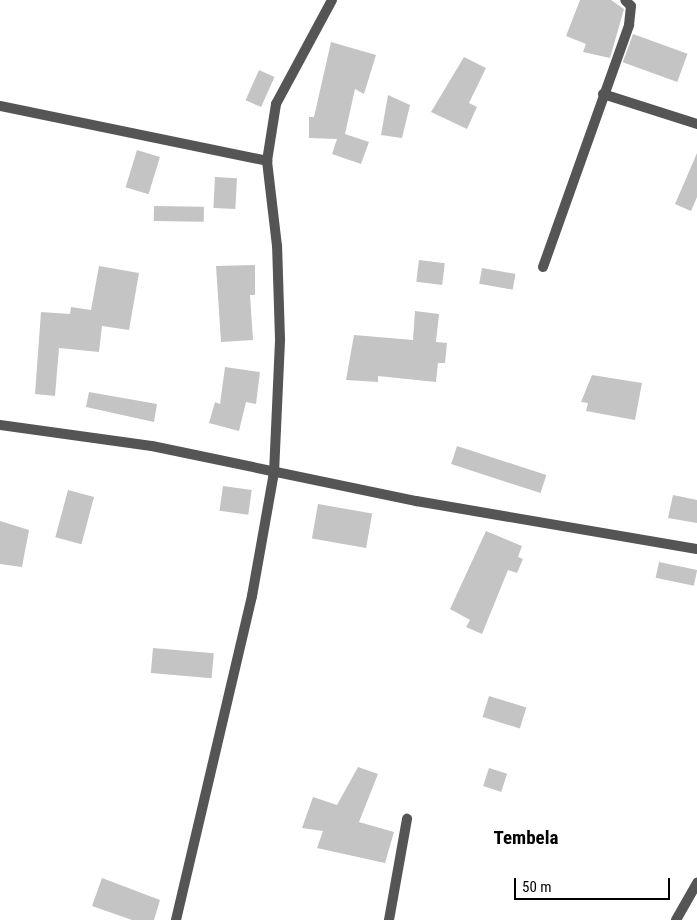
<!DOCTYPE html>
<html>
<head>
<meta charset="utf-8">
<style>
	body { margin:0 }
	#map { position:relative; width:697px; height:920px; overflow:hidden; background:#fff; font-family:"Roboto Condensed",sans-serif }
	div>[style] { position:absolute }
	.building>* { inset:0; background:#c4c4c4; transform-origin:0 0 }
	.minor>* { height:10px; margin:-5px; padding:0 5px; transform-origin:5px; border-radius:5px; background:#555 }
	span { translate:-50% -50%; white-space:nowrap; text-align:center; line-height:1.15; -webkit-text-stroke:4.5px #fff; paint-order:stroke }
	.quarter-label { font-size:19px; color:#000; font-weight:700 }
	.scale { position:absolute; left:514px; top:878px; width:156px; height:22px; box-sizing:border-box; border:2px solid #000; border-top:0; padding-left:6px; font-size:15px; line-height:18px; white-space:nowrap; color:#000; -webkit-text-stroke:4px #fff; paint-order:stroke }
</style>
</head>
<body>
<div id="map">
	<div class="building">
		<div style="clip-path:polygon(580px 0,611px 0,624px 9px,610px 58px,583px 52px,586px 44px,566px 36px)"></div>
		<div style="left:633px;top:34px;width:58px;height:30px;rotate:20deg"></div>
		<div style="clip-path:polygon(331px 42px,376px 55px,364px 94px,355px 89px,345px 134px,369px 142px,361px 164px,332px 154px,337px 139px,309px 138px,309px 117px,314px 117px)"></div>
		<div style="clip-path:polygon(464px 57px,486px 68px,469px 103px,477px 107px,467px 129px,431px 112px)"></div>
		<div style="left:259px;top:70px;width:17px;height:33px;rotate:24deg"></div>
		<div style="clip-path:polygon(388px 95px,410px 105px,402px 138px,381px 135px)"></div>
		<div style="left:137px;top:150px;width:24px;height:39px;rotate:17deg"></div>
		<div style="clip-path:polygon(697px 153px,697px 197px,691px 211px,675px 204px)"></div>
		<div style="left:215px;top:177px;width:22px;height:31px;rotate:3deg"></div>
		<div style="left:154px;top:206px;width:50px;height:15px;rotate:1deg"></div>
		<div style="left:419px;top:260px;width:26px;height:22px;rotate:7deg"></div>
		<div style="clip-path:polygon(255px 265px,255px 295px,250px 295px,253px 340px,221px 342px,216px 266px)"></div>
		<div style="clip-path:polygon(99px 266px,139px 273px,129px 330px,102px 326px,99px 352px,59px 348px,55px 396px,35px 394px,41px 312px,70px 314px,71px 307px,91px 310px)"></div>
		<div style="left:482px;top:268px;width:34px;height:16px;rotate:10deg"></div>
		<div style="clip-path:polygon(415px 311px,439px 314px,436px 342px,447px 343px,445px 363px,438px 363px,436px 382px,378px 376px,378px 382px,346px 380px,354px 335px,413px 340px)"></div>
		<div style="clip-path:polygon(225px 367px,260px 372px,256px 404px,246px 402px,239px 431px,209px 423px,215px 402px,220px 404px)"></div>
		<div style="clip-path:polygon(592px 375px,642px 383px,635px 420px,586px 411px,588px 403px,581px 402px)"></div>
		<div style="clip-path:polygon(89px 392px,157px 404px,154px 422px,86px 407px)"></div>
		<div style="left:457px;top:446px;width:94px;height:19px;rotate:18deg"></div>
		<div style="left:223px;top:486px;width:29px;height:25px;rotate:8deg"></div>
		<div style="left:68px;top:490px;width:27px;height:49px;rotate:15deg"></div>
		<div style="clip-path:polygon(673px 495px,697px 500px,697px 523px,668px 518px)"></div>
		<div style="left:318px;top:504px;width:55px;height:35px;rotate:10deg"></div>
		<div style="clip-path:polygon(0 521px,29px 530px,22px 567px,0 564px)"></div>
		<div style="clip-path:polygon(486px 531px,522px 546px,518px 557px,523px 559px,517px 573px,508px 570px,482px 634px,466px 627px,470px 620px,450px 609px)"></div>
		<div style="left:659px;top:562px;width:39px;height:16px;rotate:12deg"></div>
		<div style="left:153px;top:648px;width:61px;height:25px;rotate:5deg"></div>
		<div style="left:489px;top:696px;width:39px;height:22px;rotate:17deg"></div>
		<div style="clip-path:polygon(358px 767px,378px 774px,359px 822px,394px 832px,385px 863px,317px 848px,323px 831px,302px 828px,313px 797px,337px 805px)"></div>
		<div style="left:489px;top:768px;width:19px;height:19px;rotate:18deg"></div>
		<div style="clip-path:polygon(102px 878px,160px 900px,154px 920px,132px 920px,92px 906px)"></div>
	</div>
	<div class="minor">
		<div style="left:603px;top:94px;width:99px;rotate:17.7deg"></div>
		<div style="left:0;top:106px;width:273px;rotate:11.6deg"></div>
		<div style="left:543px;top:267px;width:257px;rotate:-70.4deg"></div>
		<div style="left:629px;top:25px;width:19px;rotate:-84deg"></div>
		<div style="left:631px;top:6px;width:8px;rotate:-135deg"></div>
		<div style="left:0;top:425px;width:153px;rotate:7.9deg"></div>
		<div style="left:152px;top:446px;width:270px;rotate:11.8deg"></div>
		<div style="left:416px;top:501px;width:285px;rotate:9.7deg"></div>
		<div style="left:176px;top:920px;width:333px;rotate:-76.8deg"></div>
		<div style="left:252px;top:596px;width:125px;rotate:-79.9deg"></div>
		<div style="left:274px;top:473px;width:134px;rotate:-87.4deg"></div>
		<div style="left:280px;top:339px;width:93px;rotate:-91.8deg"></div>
		<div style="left:277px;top:246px;width:86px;rotate:-96.7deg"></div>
		<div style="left:267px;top:161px;width:58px;rotate:-81deg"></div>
		<div style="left:276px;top:104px;width:118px;rotate:-61.7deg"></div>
		<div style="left:389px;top:920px;width:103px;rotate:-79.9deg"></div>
		<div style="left:676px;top:920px;width:43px;rotate:-60.4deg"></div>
	</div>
	<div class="quarter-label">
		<span style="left:526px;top:838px">Tembela</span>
	</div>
	<div class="scale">50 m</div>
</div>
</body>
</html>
